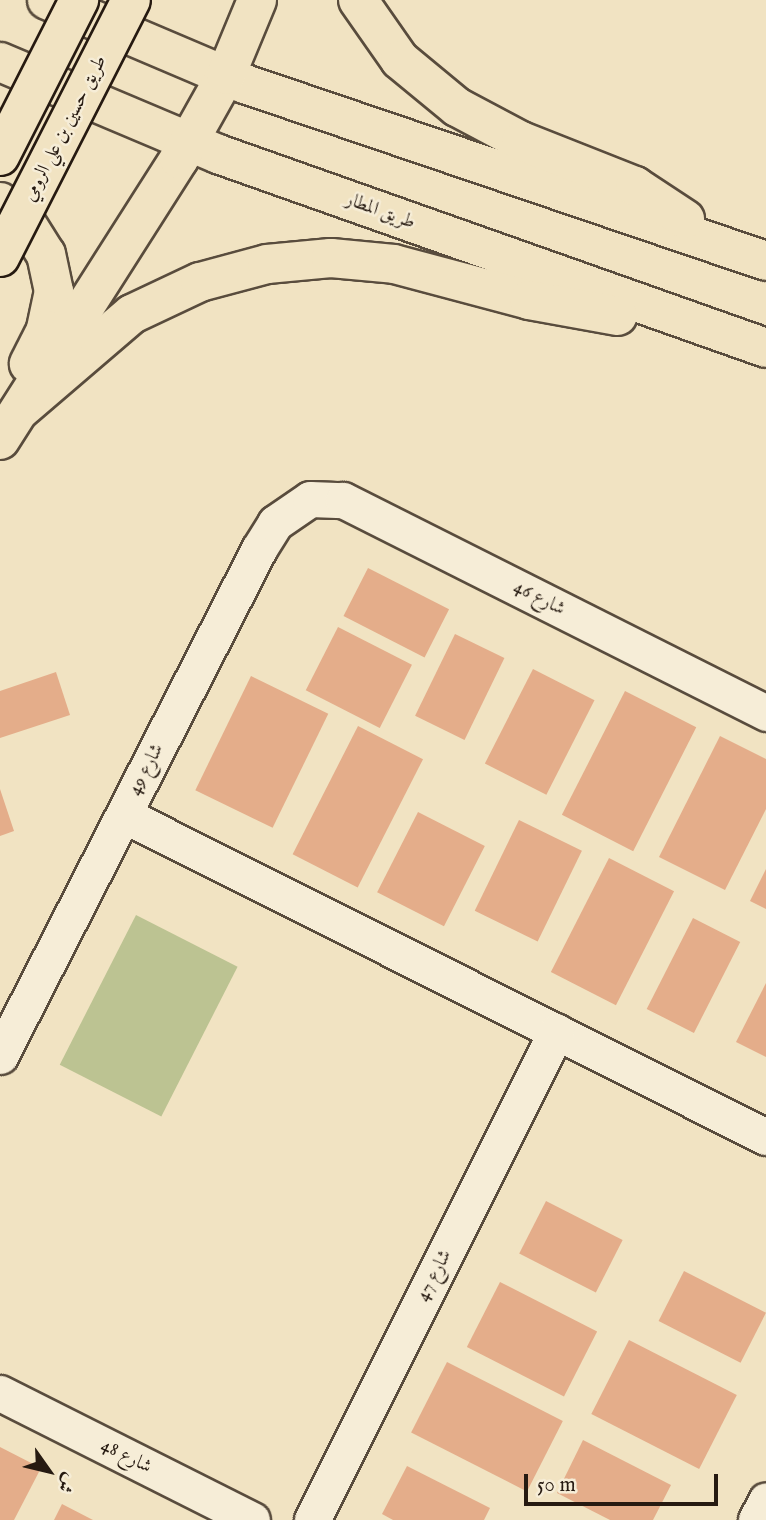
<!DOCTYPE html>
<html>
<head>
<meta charset="utf-8">
<style>
	body { margin:0 }
	#map { position:relative; width:766px; height:1520px; overflow:hidden; background:#f1e3c2; font-family:"IM FELL English",Amiri,serif }
	div>[style] { position:absolute }
	.green>* { inset:0; background:#bcc392; transform-origin:0 0 }
	.building>* { inset:0; background:#e4ad8a; transform-origin:0 0 }
	.roads { filter:drop-shadow(2px 0 #594c3d) drop-shadow(-2px 0 #594c3d) drop-shadow(0 2px #594c3d) drop-shadow(0 -2px #594c3d) }
	.minor>* { height:35px; margin:-17.5px; padding:0 17.5px; transform-origin:17.5px; border-radius:17.5px; background:#f6edd7 }
	.highway>* { height:38px; margin:-19px; padding:0 19px; transform-origin:19px; border-radius:19px; background:#f1e3c2 }
	.bridges { filter:drop-shadow(2px 0 #261a11) drop-shadow(-2px 0 #261a11) drop-shadow(0 2px #261a11) drop-shadow(0 -2px #261a11) }
	.highway-bridge>* { height:38px; margin:-19px; padding:0 19px; transform-origin:19px; border-radius:19px; background:#f1e3c2 }
	span { translate:-50% -50%; white-space:nowrap; text-align:center; line-height:1.15; -webkit-text-stroke:5px #f6edd7; paint-order:stroke }
	.street-label { font-size:19px; color:#261a11 }
	.north { position:absolute; left:14px; top:1436px; width:70px; height:70px; -webkit-text-stroke:5px #f6edd7; paint-order:stroke; rotate:124deg; font-size:19px; font-weight:700; line-height:28px; text-align:center; color:#261a11 }
	.north::after { content:''; display:block; margin:auto; width:24px; height:32px; background:#261a11; clip-path:polygon(50% 0,100% 100%,50% 72%,0 100%) }
	.scale { position:absolute; left:524px; top:1474px; width:194px; height:32px; box-sizing:border-box; border:4px solid #261a11; border-top:0; padding-left:9px; font-size:21px; line-height:24px; white-space:nowrap; color:#261a11; -webkit-text-stroke:5px #f6edd7; paint-order:stroke }
</style>
</head>
<body>
<div id="map">
	<div class="green">
		<div style="left:136px;top:915px;width:114px;height:168px;rotate:27deg"></div>
	</div>
	<div class="building">
		<div style="left:368px;top:568px;width:91px;height:54px;rotate:27deg"></div>
		<div style="left:338px;top:627px;width:83px;height:71px;rotate:27deg"></div>
		<div style="left:455px;top:634px;width:55px;height:91px;rotate:26deg"></div>
		<div style="left:533px;top:669px;width:69px;height:106px;rotate:27deg"></div>
		<div style="clip-path:polygon(56px 672px,70px 715px,0 738px,0 691px)"></div>
		<div style="left:251px;top:676px;width:86px;height:127px;rotate:26deg"></div>
		<div style="left:625px;top:691px;width:80px;height:139px;rotate:27deg"></div>
		<div style="left:358px;top:726px;width:73px;height:144px;rotate:27deg"></div>
		<div style="clip-path:polygon(720px 736px,766px 759px,766px 809px,725px 890px,659px 857px)"></div>
		<div style="clip-path:polygon(0 789px,14px 831px,0 836px)"></div>
		<div style="left:418px;top:812px;width:75px;height:90px;rotate:27deg"></div>
		<div style="left:519px;top:820px;width:70px;height:101px;rotate:26deg"></div>
		<div style="left:609px;top:858px;width:73px;height:128px;rotate:27deg"></div>
		<div style="clip-path:polygon(766px 869px,766px 909px,750px 901px)"></div>
		<div style="left:693px;top:918px;width:53px;height:102px;rotate:27deg"></div>
		<div style="clip-path:polygon(766px 983px,766px 1057px,736px 1042px)"></div>
		<div style="left:546px;top:1201px;width:86px;height:59px;rotate:27deg"></div>
		<div style="left:684px;top:1271px;width:92px;height:56px;rotate:27deg"></div>
		<div style="left:500px;top:1282px;width:109px;height:73px;rotate:27deg"></div>
		<div style="left:629px;top:1340px;width:121px;height:83px;rotate:27deg"></div>
		<div style="left:447px;top:1362px;width:130px;height:79px;rotate:27deg"></div>
		<div style="clip-path:polygon(583px 1440px,671px 1485px,653px 1520px,610px 1520px,557px 1493px)"></div>
		<div style="clip-path:polygon(0 1447px,41px 1468px,14px 1520px,0 1520px)"></div>
		<div style="clip-path:polygon(407px 1466px,490px 1508px,484px 1520px,393px 1520px,382px 1514px)"></div>
		<div style="clip-path:polygon(62px 1504px,93px 1520px,54px 1520px)"></div>
	</div>
	<div class="roads">
		<div class="minor">
			<div style="left:124px;top:815px;width:718px;rotate:26.64deg"></div>
			<div style="left:0;top:1056px;width:569px;rotate:-62.94deg"></div>
			<div style="left:259px;top:549px;width:31px;rotate:-58deg"></div>
			<div style="left:275px;top:523px;width:42px;rotate:-34.4deg"></div>
			<div style="left:310px;top:499px;width:33px;rotate:2deg"></div>
			<div style="left:343px;top:500px;width:474px;rotate:26.7deg"></div>
			<div style="left:0;top:1393px;width:282px;rotate:26.7deg"></div>
			<div style="left:312px;top:1520px;width:546px;rotate:-63.43deg"></div>
			<div style="left:756px;top:1520px;width:22px;rotate:-63deg"></div>
		</div>
		<div class="highway">
			<div style="left:47px;top:0;width:215px;rotate:23deg"></div>
			<div style="left:245px;top:84px;width:550px;rotate:18.76deg"></div>
			<div style="left:358px;top:0;width:73px;rotate:55deg"></div>
			<div style="left:400px;top:60px;width:74px;rotate:39.5deg"></div>
			<div style="left:457px;top:107px;width:72px;rotate:28deg"></div>
			<div style="left:521px;top:141px;width:123px;rotate:21.5deg"></div>
			<div style="left:635px;top:186px;width:60px;rotate:33.4deg"></div>
			<div style="left:0;top:62px;width:237px;rotate:22.9deg"></div>
			<div style="left:218px;top:154px;width:581px;rotate:19.49deg"></div>
			<div style="left:0;top:202px;width:31px;rotate:37deg"></div>
			<div style="left:25px;top:221px;width:39px;rotate:58deg"></div>
			<div style="left:46px;top:254px;width:38px;rotate:78deg"></div>
			<div style="left:54px;top:291px;width:40px;rotate:102deg"></div>
			<div style="left:46px;top:330px;width:38px;rotate:117deg"></div>
			<div style="left:21px;top:409px;width:146px;rotate:-40.6deg"></div>
			<div style="left:132px;top:314px;width:75px;rotate:-25.2deg"></div>
			<div style="left:200px;top:282px;width:69px;rotate:-15deg"></div>
			<div style="left:267px;top:264px;width:64px;rotate:-5.4deg"></div>
			<div style="left:331px;top:258px;width:63px;rotate:5.4deg"></div>
			<div style="left:394px;top:264px;width:140px;rotate:14.9deg"></div>
			<div style="left:529px;top:300px;width:90px;rotate:10.2deg"></div>
			<div style="left:0;top:440px;width:333px;rotate:-57.5deg"></div>
			<div style="left:179px;top:159px;width:96px;rotate:-60.8deg"></div>
			<div style="left:226px;top:75px;width:81px;rotate:-67.5deg"></div>
		</div>
	</div>
	<div class="bridges">
		<div class="highway-bridge">
			<div style="left:0;top:156px;width:175px;rotate:-63.1deg"></div>
			<div style="left:0;top:257px;width:288px;rotate:-63deg"></div>
		</div>
	</div>
	<div class="street-label">
		<span style="left:66px;top:129px;rotate:-63deg">طريق حسين بن علي الرومي</span>
		<span style="left:380px;top:212px;rotate:20deg">طريق المطار</span>
		<span style="left:539px;top:599px;rotate:27deg">شارع 46</span>
		<span style="left:147px;top:770px;rotate:-63deg">شارع 49</span>
		<span style="left:435px;top:1276px;rotate:-63deg">شارع 47</span>
		<span style="left:126px;top:1457px;rotate:27deg">شارع 48</span>
	</div>
	<div class="north">ش</div>
	<div class="scale">50 m</div>
</div>
</body>
</html>
